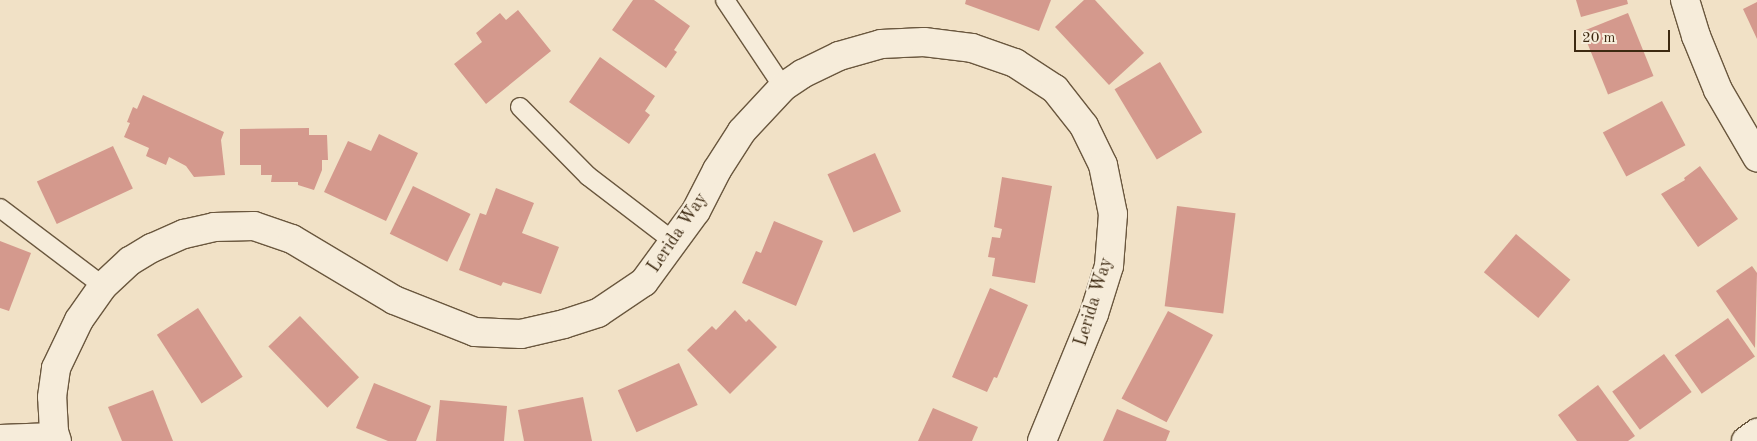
<!DOCTYPE html>
<html>
<head>
<meta charset="utf-8">
<style>
	body { margin:0 }
	#map { position:relative; width:1757px; height:441px; overflow:hidden; background:#f1e1c6; font-family:"Old Standard TT",serif }
	div>[style] { position:absolute }
	.building>* { inset:0; background:#d4998d; transform-origin:0 0 }
	.roads { filter:drop-shadow(1px 0 #6a573e) drop-shadow(-1px 0 #6a573e) drop-shadow(0 1px #6a573e) drop-shadow(0 -1px #6a573e) }
	.service>* { height:18px; margin:-9px; padding:0 9px; transform-origin:9px; border-radius:9px; background:#f6ecda }
	.minor>* { height:28px; margin:-14px; padding:0 14px; transform-origin:14px; border-radius:14px; background:#f6ecda }
	.tertiary>* { height:28px; margin:-14px; padding:0 14px; transform-origin:14px; border-radius:14px; background:#f6ecda }
	span { translate:-50% -50%; white-space:nowrap; text-align:center; line-height:1.15; -webkit-text-stroke:4.5px #f6ecda; paint-order:stroke }
	.street-label { font-size:18px; color:#3d2911 }
	.scale { position:absolute; left:1574px; top:30px; width:96px; height:22px; box-sizing:border-box; border:2px solid #3d2911; border-top:0; padding-left:6px; font-size:15px; line-height:18px; white-space:nowrap; color:#3d2911; -webkit-text-stroke:4px #f6ecda; paint-order:stroke }
</style>
</head>
<body>
<div id="map">
	<div class="building">
		<div style="clip-path:polygon(633px 0,654px 0,690px 26px,674px 50px,677px 52px,666px 68px,612px 30px)"></div>
		<div style="clip-path:polygon(966px 0,1051px 0,1039px 31px,965px 4px)"></div>
		<div style="clip-path:polygon(1084px 0,1095px 0,1144px 53px,1109px 85px,1055px 27px)"></div>
		<div style="clip-path:polygon(1576px 0,1627px 0,1628px 4px,1581px 17px)"></div>
		<div style="clip-path:polygon(1757px 2px,1757px 39px,1743px 9px)"></div>
		<div style="clip-path:polygon(518px 10px,551px 51px,486px 104px,454px 64px,482px 42px,476px 33px,500px 13px,506px 20px)"></div>
		<div style="left:1628px;top:13px;width:68px;height:49px;rotate:68deg"></div>
		<div style="clip-path:polygon(600px 57px,655px 96px,645px 111px,650px 115px,629px 144px,569px 102px)"></div>
		<div style="left:1160px;top:62px;width:82px;height:53px;rotate:59deg"></div>
		<div style="clip-path:polygon(143px 95px,224px 132px,221px 140px,225px 175px,194px 177px,186px 166px,169px 157px,166px 165px,146px 156px,149px 148px,124px 137px,130px 123px,127px 122px,133px 107px,137px 109px)"></div>
		<div style="left:1662px;top:101px;width:50px;height:67px;rotate:62deg"></div>
		<div style="clip-path:polygon(309px 128px,309px 135px,327px 135px,328px 160px,322px 160px,322px 170px,314px 190px,298px 185px,298px 182px,271px 182px,272px 175px,261px 175px,261px 165px,240px 165px,240px 129px)"></div>
		<div style="clip-path:polygon(379px 134px,418px 153px,386px 221px,324px 192px,348px 141px,371px 151px)"></div>
		<div style="left:113px;top:146px;width:47px;height:84px;rotate:65deg"></div>
		<div style="left:875px;top:153px;width:64px;height:52px;rotate:66deg"></div>
		<div style="clip-path:polygon(1700px 166px,1738px 219px,1698px 247px,1661px 194px,1685px 180px,1684px 178px)"></div>
		<div style="clip-path:polygon(1002px 177px,1052px 186px,1035px 283px,992px 276px,995px 258px,988px 257px,992px 237px,1000px 238px,1002px 229px,994px 227px)"></div>
		<div style="left:413px;top:186px;width:64px;height:53px;rotate:26deg"></div>
		<div style="clip-path:polygon(496px 188px,534px 203px,522px 233px,559px 247px,541px 294px,503px 282px,501px 286px,459px 270px,480px 213px,486px 215px)"></div>
		<div style="left:1177px;top:206px;width:59px;height:101px;rotate:7deg"></div>
		<div style="clip-path:polygon(774px 221px,823px 241px,796px 306px,742px 283px,756px 251px,761px 253px)"></div>
		<div style="left:1516px;top:234px;width:71px;height:50px;rotate:40deg"></div>
		<div style="clip-path:polygon(0 241px,31px 253px,9px 311px,0 308px)"></div>
		<div style="clip-path:polygon(1752px 266px,1757px 273px,1755px 348px,1716px 291px)"></div>
		<div style="clip-path:polygon(990px 288px,1028px 305px,997px 378px,994px 377px,987px 392px,952px 377px)"></div>
		<div style="left:198px;top:308px;width:82px;height:49px;rotate:57deg"></div>
		<div style="clip-path:polygon(735px 310px,746px 322px,749px 319px,777px 347px,730px 394px,687px 350px,712px 326px,716px 330px)"></div>
		<div style="left:1168px;top:311px;width:51px;height:99px;rotate:28deg"></div>
		<div style="left:300px;top:316px;width:85px;height:44px;rotate:46deg"></div>
		<div style="left:1728px;top:318px;width:47px;height:65px;rotate:55deg"></div>
		<div style="left:1664px;top:354px;width:47px;height:64px;rotate:54deg"></div>
		<div style="left:679px;top:363px;width:46px;height:67px;rotate:66deg"></div>
		<div style="clip-path:polygon(374px 383px,431px 406px,416px 441px,388px 441px,356px 428px)"></div>
		<div style="clip-path:polygon(1598px 385px,1635px 436px,1628px 441px,1577px 441px,1558px 415px)"></div>
		<div style="clip-path:polygon(153px 390px,173px 441px,122px 441px,108px 407px)"></div>
		<div style="clip-path:polygon(583px 397px,592px 441px,524px 441px,518px 410px)"></div>
		<div style="clip-path:polygon(440px 400px,507px 406px,504px 441px,436px 441px)"></div>
		<div style="clip-path:polygon(933px 408px,978px 427px,972px 441px,918px 441px)"></div>
		<div style="clip-path:polygon(1117px 409px,1170px 431px,1166px 441px,1103px 441px)"></div>
	</div>
	<div class="roads">
		<div class="service">
			<div style="left:725px;top:0;width:105px;rotate:56.3deg"></div>
			<div style="left:520px;top:107px;width:97px;rotate:45.4deg"></div>
			<div style="left:588px;top:176px;width:107px;rotate:37.4deg"></div>
			<div style="left:0;top:208px;width:129px;rotate:37.1deg"></div>
			<div style="left:0;top:434px;width:54px;rotate:-2.1deg"></div>
		</div>
		<div class="minor">
			<div style="left:1685px;top:0;width:38px;rotate:73deg"></div>
			<div style="left:1696px;top:36px;width:58px;rotate:67.8deg"></div>
			<div style="left:1718px;top:90px;width:78px;rotate:59.8deg"></div>
		</div>
		<div class="tertiary">
			<div style="left:57px;top:441px;width:9px;rotate:-108deg"></div>
			<div style="left:54px;top:432px;width:35px;rotate:-93deg"></div>
			<div style="left:52px;top:397px;width:29px;rotate:-82deg"></div>
			<div style="left:56px;top:368px;width:53px;rotate:-64.4deg"></div>
			<div style="left:79px;top:320px;width:42px;rotate:-54.8deg"></div>
			<div style="left:103px;top:286px;width:37px;rotate:-43deg"></div>
			<div style="left:130px;top:261px;width:26px;rotate:-31deg"></div>
			<div style="left:152px;top:248px;width:35px;rotate:-24deg"></div>
			<div style="left:184px;top:234px;width:31px;rotate:-13deg"></div>
			<div style="left:214px;top:227px;width:40px;rotate:-1.4deg"></div>
			<div style="left:254px;top:226px;width:40px;rotate:18.9deg"></div>
			<div style="left:292px;top:239px;width:119px;rotate:30.9deg"></div>
			<div style="left:394px;top:300px;width:87px;rotate:21.6deg"></div>
			<div style="left:475px;top:332px;width:46px;rotate:2.5deg"></div>
			<div style="left:521px;top:334px;width:44px;rotate:-13.1deg"></div>
			<div style="left:564px;top:324px;width:36px;rotate:-18deg"></div>
			<div style="left:598px;top:313px;width:55px;rotate:-34deg"></div>
			<div style="left:644px;top:282px;width:88px;rotate:-53.8deg"></div>
			<div style="left:696px;top:211px;width:46px;rotate:-62.9deg"></div>
			<div style="left:717px;top:170px;width:46px;rotate:-57.3deg"></div>
			<div style="left:742px;top:131px;width:60px;rotate:-47deg"></div>
			<div style="left:783px;top:87px;width:23px;rotate:-34deg"></div>
			<div style="left:802px;top:74px;width:41px;rotate:-25.9deg"></div>
			<div style="left:839px;top:56px;width:44px;rotate:-15.9deg"></div>
			<div style="left:881px;top:44px;width:43px;rotate:-2.7deg"></div>
			<div style="left:924px;top:42px;width:48px;rotate:7.1deg"></div>
			<div style="left:972px;top:48px;width:46px;rotate:19.2deg"></div>
			<div style="left:1015px;top:63px;width:48px;rotate:33deg"></div>
			<div style="left:1055px;top:89px;width:47px;rotate:51.9deg"></div>
			<div style="left:1084px;top:126px;width:43px;rotate:64deg"></div>
			<div style="left:1103px;top:165px;width:50px;rotate:78.5deg"></div>
			<div style="left:1113px;top:214px;width:52px;rotate:94.4deg"></div>
			<div style="left:1109px;top:266px;width:50px;rotate:107.4deg"></div>
			<div style="left:1094px;top:314px;width:137px;rotate:112.3deg"></div>
			<div style="left:1746px;top:441px;width:14px;rotate:-36deg"></div>
		</div>
	</div>
	<div class="street-label">
		<span style="left:678px;top:233px;rotate:-56deg">Lerida Way</span>
		<span style="left:1094px;top:302px;rotate:-73deg">Lerida Way</span>
	</div>
	<div class="scale">20 m</div>
</div>
</body>
</html>
